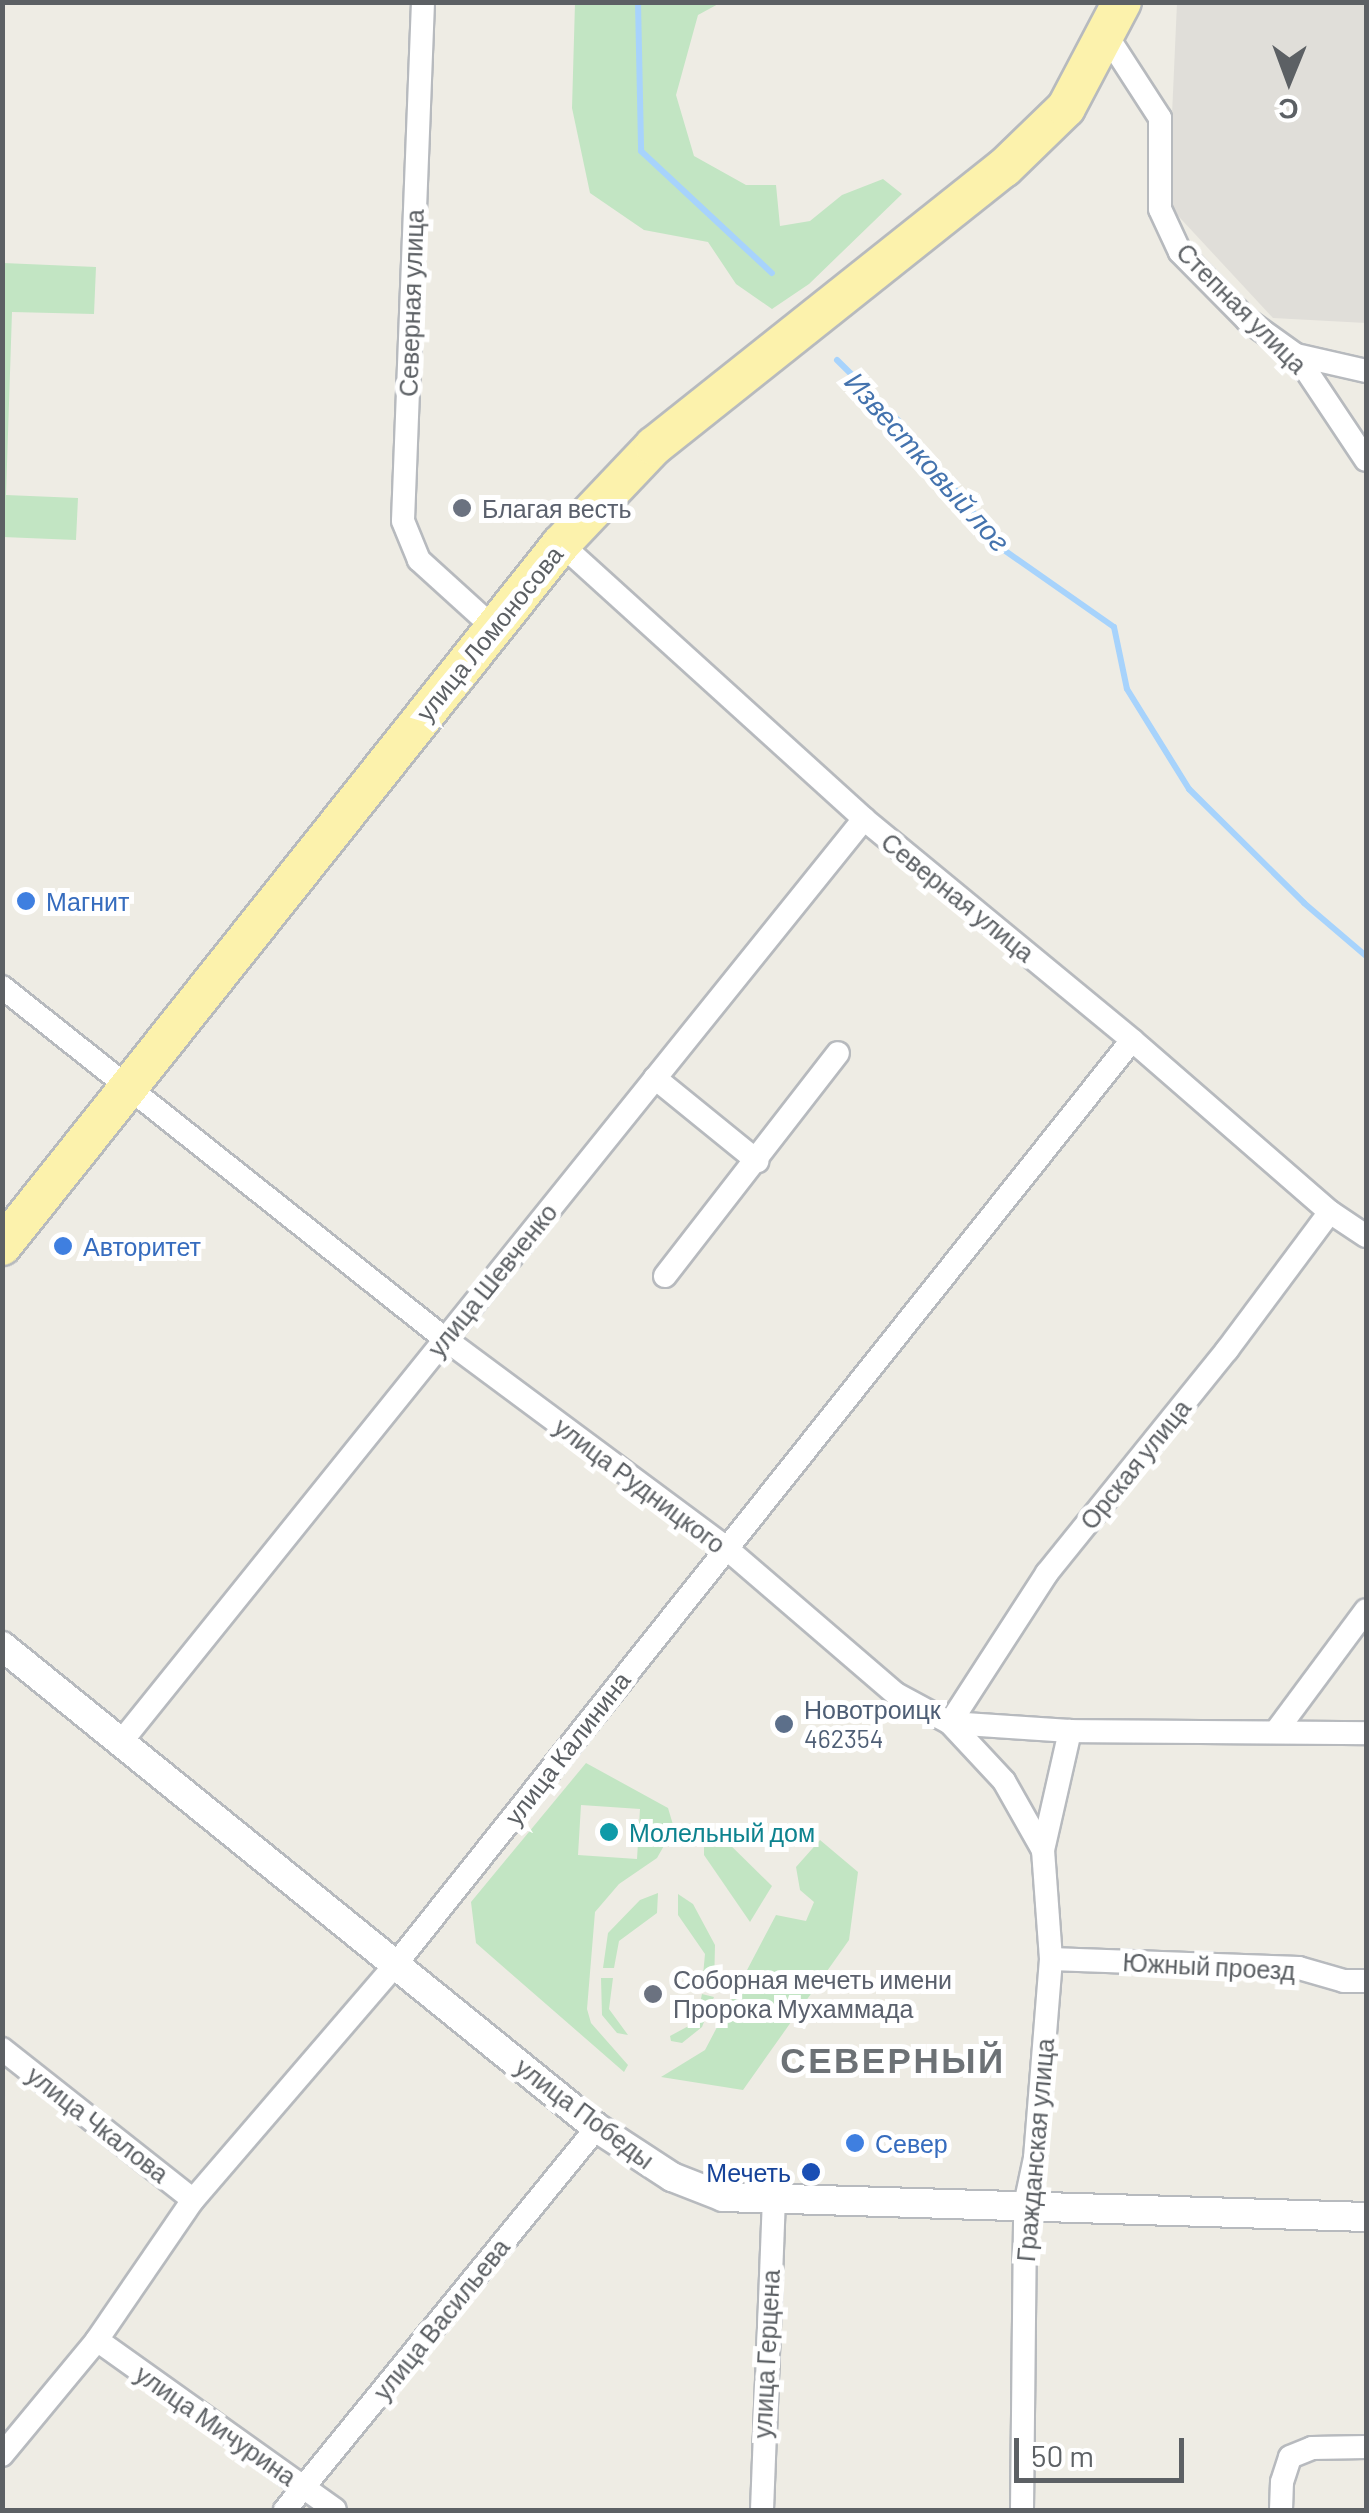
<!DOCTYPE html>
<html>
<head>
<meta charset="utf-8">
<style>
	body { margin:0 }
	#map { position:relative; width:1369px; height:2513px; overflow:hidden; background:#eeece4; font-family:Barlow,sans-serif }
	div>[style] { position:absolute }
	.industrial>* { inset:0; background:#e0ded9 }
	.green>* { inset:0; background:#c2e5c3 }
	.stream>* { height:6px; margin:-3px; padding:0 3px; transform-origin:3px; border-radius:3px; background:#a7d3fc }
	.roads { filter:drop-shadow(2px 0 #b7babe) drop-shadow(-2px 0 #b7babe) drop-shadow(0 2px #b7babe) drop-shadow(0 -2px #b7babe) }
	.minor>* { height:22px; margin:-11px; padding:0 11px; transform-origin:11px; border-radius:11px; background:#fff }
	.tertiary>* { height:28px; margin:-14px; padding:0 14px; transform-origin:14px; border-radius:14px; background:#fff }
	.primary>* { height:38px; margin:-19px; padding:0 19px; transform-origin:19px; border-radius:19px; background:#fcf2ac }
	.dots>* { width:28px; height:28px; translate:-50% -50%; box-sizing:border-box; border:5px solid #fff; border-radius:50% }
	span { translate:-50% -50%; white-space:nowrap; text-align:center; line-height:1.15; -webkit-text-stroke:10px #fff; paint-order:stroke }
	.street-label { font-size:25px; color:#5c6064 }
	.worship-label { font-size:25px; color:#5b616d }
	.left { translate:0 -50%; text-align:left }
	.shop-label { font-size:25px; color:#366cbe }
	.service-label { font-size:25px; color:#4e5e75 }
	.culture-label { font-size:25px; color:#0d838f }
	.transit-label { font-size:25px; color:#164399 }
	.right { translate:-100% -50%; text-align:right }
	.water-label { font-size:28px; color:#4473ae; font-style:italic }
	.district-label { font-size:35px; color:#6d7276; font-weight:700; letter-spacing:2.5px }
	.frame { position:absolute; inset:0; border:5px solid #5c6064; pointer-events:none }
	.north { position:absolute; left:1239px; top:30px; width:100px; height:100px; -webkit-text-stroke:8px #fff; paint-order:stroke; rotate:181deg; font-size:28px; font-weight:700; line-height:40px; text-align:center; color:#5c6064 }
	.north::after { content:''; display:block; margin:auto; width:35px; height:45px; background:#5c6064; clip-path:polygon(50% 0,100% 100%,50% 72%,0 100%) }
	.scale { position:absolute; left:1014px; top:2438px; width:170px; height:45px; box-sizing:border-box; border:5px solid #5c6064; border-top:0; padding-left:12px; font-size:30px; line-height:35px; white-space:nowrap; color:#5c6064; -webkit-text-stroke:8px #fff; paint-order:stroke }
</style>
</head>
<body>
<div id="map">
	<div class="industrial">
		<div style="clip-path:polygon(1177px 3px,1366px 3px,1366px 323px,1273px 318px,1168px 205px)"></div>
	</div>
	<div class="green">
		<div style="clip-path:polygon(575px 3px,720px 3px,698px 15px,676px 95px,694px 156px,746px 185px,776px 185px,780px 226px,810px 221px,842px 195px,883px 179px,902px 194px,809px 284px,772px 309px,736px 284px,708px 242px,644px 230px,590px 193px,572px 108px)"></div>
		<div style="clip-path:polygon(3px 263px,96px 267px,94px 314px,12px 312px,6px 495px,78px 498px,76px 540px,3px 537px)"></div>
		<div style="clip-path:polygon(evenodd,586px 1763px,668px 1808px,674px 1828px,657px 1858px,619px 1884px,595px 1912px,587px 2009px,591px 2023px,628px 2065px,624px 2072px,476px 1943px,471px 1902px,586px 1763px,581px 1805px,640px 1809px,637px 1859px,578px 1855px,581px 1805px)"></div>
		<div style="clip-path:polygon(714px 1829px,772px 1886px,750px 1922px,704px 1855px,704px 1840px)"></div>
		<div style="clip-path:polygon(820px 1840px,858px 1872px,849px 1940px,743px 2090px,661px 2077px,705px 2050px,776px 1915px,806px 1921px,814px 1902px,800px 1890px,796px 1867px)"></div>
		<div style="clip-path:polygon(658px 1893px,657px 1913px,619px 1941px,614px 1968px,603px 1968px,608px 1933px,640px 1900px)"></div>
		<div style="clip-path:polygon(678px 1894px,693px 1904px,715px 1945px,714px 1988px,702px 1986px,705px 1954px,678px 1915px)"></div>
		<div style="clip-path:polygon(601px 1978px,613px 1978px,609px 2009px,628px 2035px,617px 2033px,602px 2015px)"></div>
		<div style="clip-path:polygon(702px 1994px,714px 1997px,702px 2027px,682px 2043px,671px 2041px,670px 2036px,696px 2022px)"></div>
	</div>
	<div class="stream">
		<div style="left:638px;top:2px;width:149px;rotate:88.8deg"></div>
		<div style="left:641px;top:151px;width:179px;rotate:43deg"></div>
		<div style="left:837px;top:360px;width:93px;rotate:44.6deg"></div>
		<div style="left:903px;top:425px;width:161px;rotate:51.1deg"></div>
		<div style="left:1004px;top:550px;width:134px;rotate:35deg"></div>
		<div style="left:1114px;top:627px;width:63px;rotate:78.2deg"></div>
		<div style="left:1127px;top:689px;width:118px;rotate:58.2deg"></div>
		<div style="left:1189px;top:789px;width:162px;rotate:44.7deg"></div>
		<div style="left:1304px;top:903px;width:82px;rotate:40.5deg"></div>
	</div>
	<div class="roads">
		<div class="minor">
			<div style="left:423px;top:2px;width:519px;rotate:92.21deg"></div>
			<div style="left:403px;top:521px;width:42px;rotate:67.7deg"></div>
			<div style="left:419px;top:560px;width:100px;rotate:42.2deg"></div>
			<div style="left:1107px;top:36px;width:98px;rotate:57.1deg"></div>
			<div style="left:1160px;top:118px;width:91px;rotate:90deg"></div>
			<div style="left:1160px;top:209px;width:47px;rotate:65.1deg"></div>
			<div style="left:1180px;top:252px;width:95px;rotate:45.4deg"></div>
			<div style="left:1247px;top:320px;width:60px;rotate:35.5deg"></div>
			<div style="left:1296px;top:355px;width:126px;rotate:56.3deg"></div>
			<div style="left:1296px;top:355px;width:72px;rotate:12.9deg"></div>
			<div style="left:561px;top:544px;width:409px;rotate:42.2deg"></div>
			<div style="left:864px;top:819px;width:347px;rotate:39.5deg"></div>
			<div style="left:1132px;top:1040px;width:262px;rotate:41deg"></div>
			<div style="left:1330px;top:1212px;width:43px;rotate:33.7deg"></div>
			<div style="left:2px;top:987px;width:566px;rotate:38.47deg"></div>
			<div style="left:445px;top:1339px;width:349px;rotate:36.6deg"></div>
			<div style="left:725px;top:1547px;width:225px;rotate:40.7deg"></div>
			<div style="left:896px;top:1694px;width:61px;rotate:28.2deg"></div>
			<div style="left:950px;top:1723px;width:120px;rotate:3.8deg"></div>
			<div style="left:1070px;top:1731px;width:296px;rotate:0.4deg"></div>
			<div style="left:655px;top:1078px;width:132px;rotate:39.1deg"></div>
			<div style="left:665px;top:1276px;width:282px;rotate:-52.2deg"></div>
			<div style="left:1277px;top:1730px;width:149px;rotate:-53.4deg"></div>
			<div style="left:121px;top:1742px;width:1185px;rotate:-51.17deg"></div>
			<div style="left:1043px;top:1850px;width:79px;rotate:-119.5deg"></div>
			<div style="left:1004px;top:1781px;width:79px;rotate:-133deg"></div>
			<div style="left:950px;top:1723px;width:179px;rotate:-57.1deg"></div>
			<div style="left:1047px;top:1573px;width:287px;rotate:-51.1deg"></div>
			<div style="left:1227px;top:1350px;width:172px;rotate:-53.3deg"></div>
			<div style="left:1051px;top:1959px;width:248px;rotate:2.1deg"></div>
			<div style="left:1299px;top:1968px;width:47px;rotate:16.1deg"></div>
			<div style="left:1344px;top:1981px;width:22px"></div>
			<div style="left:2px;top:2049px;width:243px;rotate:38.3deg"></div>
			<div style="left:97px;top:2340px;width:292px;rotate:35.5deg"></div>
			<div style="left:2px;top:2455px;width:149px;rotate:-50.4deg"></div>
			<div style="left:97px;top:2340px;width:170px;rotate:-55.6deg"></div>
			<div style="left:193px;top:2200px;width:311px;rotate:-49.3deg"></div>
			<div style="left:396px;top:1964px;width:1181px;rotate:-51.46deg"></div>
			<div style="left:285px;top:2510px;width:493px;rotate:-50.8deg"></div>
			<div style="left:762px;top:2510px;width:312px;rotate:-87.8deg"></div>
			<div style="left:1022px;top:2510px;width:305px;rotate:-89.4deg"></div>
			<div style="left:1025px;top:2205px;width:48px;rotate:-78deg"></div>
			<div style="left:1035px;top:2158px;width:200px;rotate:-85.4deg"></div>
			<div style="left:1051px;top:1959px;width:109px;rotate:-94.2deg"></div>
			<div style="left:1043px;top:1850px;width:122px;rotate:-77.2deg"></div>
			<div style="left:1281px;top:2510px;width:28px;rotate:-88deg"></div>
			<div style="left:1282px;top:2482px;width:26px;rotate:-72deg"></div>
			<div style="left:1290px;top:2457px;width:24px;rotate:-22deg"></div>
			<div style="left:1312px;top:2448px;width:54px;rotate:-1.1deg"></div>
		</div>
		<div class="tertiary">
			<div style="left:2px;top:1646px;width:766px;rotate:39.01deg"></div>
			<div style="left:597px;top:2128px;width:90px;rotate:33.2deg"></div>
			<div style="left:672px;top:2177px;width:55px;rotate:21.4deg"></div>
			<div style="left:723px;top:2197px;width:643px;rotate:1.78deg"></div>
		</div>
		<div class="primary">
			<div style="left:2px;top:1246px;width:897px;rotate:-51.47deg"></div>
			<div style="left:561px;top:544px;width:135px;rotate:-46.5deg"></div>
			<div style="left:654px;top:446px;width:447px;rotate:-38.5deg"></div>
			<div style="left:1004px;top:168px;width:86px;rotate:-44.1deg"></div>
			<div style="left:1066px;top:108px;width:120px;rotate:-62.2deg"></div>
		</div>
	</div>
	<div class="dots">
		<div style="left:462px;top:508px;background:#6b7280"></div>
		<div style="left:26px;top:901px;background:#3f7fe0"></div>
		<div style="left:63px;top:1246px;background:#3f7fe0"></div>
		<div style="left:784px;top:1724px;background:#5c6f8a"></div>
		<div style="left:609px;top:1832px;background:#0f9aa8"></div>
		<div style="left:653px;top:1994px;background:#6b7280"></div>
		<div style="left:855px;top:2143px;background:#3f7fe0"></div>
		<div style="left:811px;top:2172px;background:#1a4fb4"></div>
	</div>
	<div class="street-label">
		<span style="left:411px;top:303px;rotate:-88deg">Северная улица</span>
		<span style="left:1242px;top:308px;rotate:45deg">Степная улица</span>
		<span style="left:489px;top:633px;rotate:-51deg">улица Ломоносова</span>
		<span style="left:958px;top:897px;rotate:39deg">Северная улица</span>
		<span style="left:492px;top:1280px;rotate:-51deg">улица Шевченко</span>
		<span style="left:1135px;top:1464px;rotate:-51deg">Орская улица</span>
		<span style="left:640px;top:1485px;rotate:37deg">улица Рудницкого</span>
		<span style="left:567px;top:1748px;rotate:-52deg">улица Калинина</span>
		<span style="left:1209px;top:1966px;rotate:3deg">Южный проезд</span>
		<span style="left:585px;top:2113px;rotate:37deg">улица Победы</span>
		<span style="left:98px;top:2124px;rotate:38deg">улица Чкалова</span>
		<span style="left:1035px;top:2150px;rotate:-85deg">Гражданская улица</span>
		<span style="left:441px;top:2319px;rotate:-51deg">улица Васильева</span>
		<span style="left:766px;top:2354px;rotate:-87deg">улица Герцена</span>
		<span style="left:216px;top:2425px;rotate:35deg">улица Мичурина</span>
	</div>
	<div class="worship-label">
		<span class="left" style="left:482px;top:508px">Благая весть</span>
		<span class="left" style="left:673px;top:1994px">Соборная мечеть имени<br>Пророка Мухаммада</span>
	</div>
	<div class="shop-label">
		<span class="left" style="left:46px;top:901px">Магнит</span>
		<span class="left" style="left:83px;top:1246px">Авторитет</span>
		<span class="left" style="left:875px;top:2143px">Север</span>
	</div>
	<div class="service-label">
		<span class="left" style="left:804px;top:1724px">Новотроицк<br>462354</span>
	</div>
	<div class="culture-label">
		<span class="left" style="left:629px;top:1832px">Молельный дом</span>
	</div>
	<div class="transit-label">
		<span class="right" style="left:791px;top:2172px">Мечеть</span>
	</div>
	<div class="water-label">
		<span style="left:928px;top:461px;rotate:48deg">Известковый лог</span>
	</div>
	<div class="district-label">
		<span style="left:893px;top:2059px">СЕВЕРНЫЙ</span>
	</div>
	<div class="frame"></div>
	<div class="north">С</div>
	<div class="scale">50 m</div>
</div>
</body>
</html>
